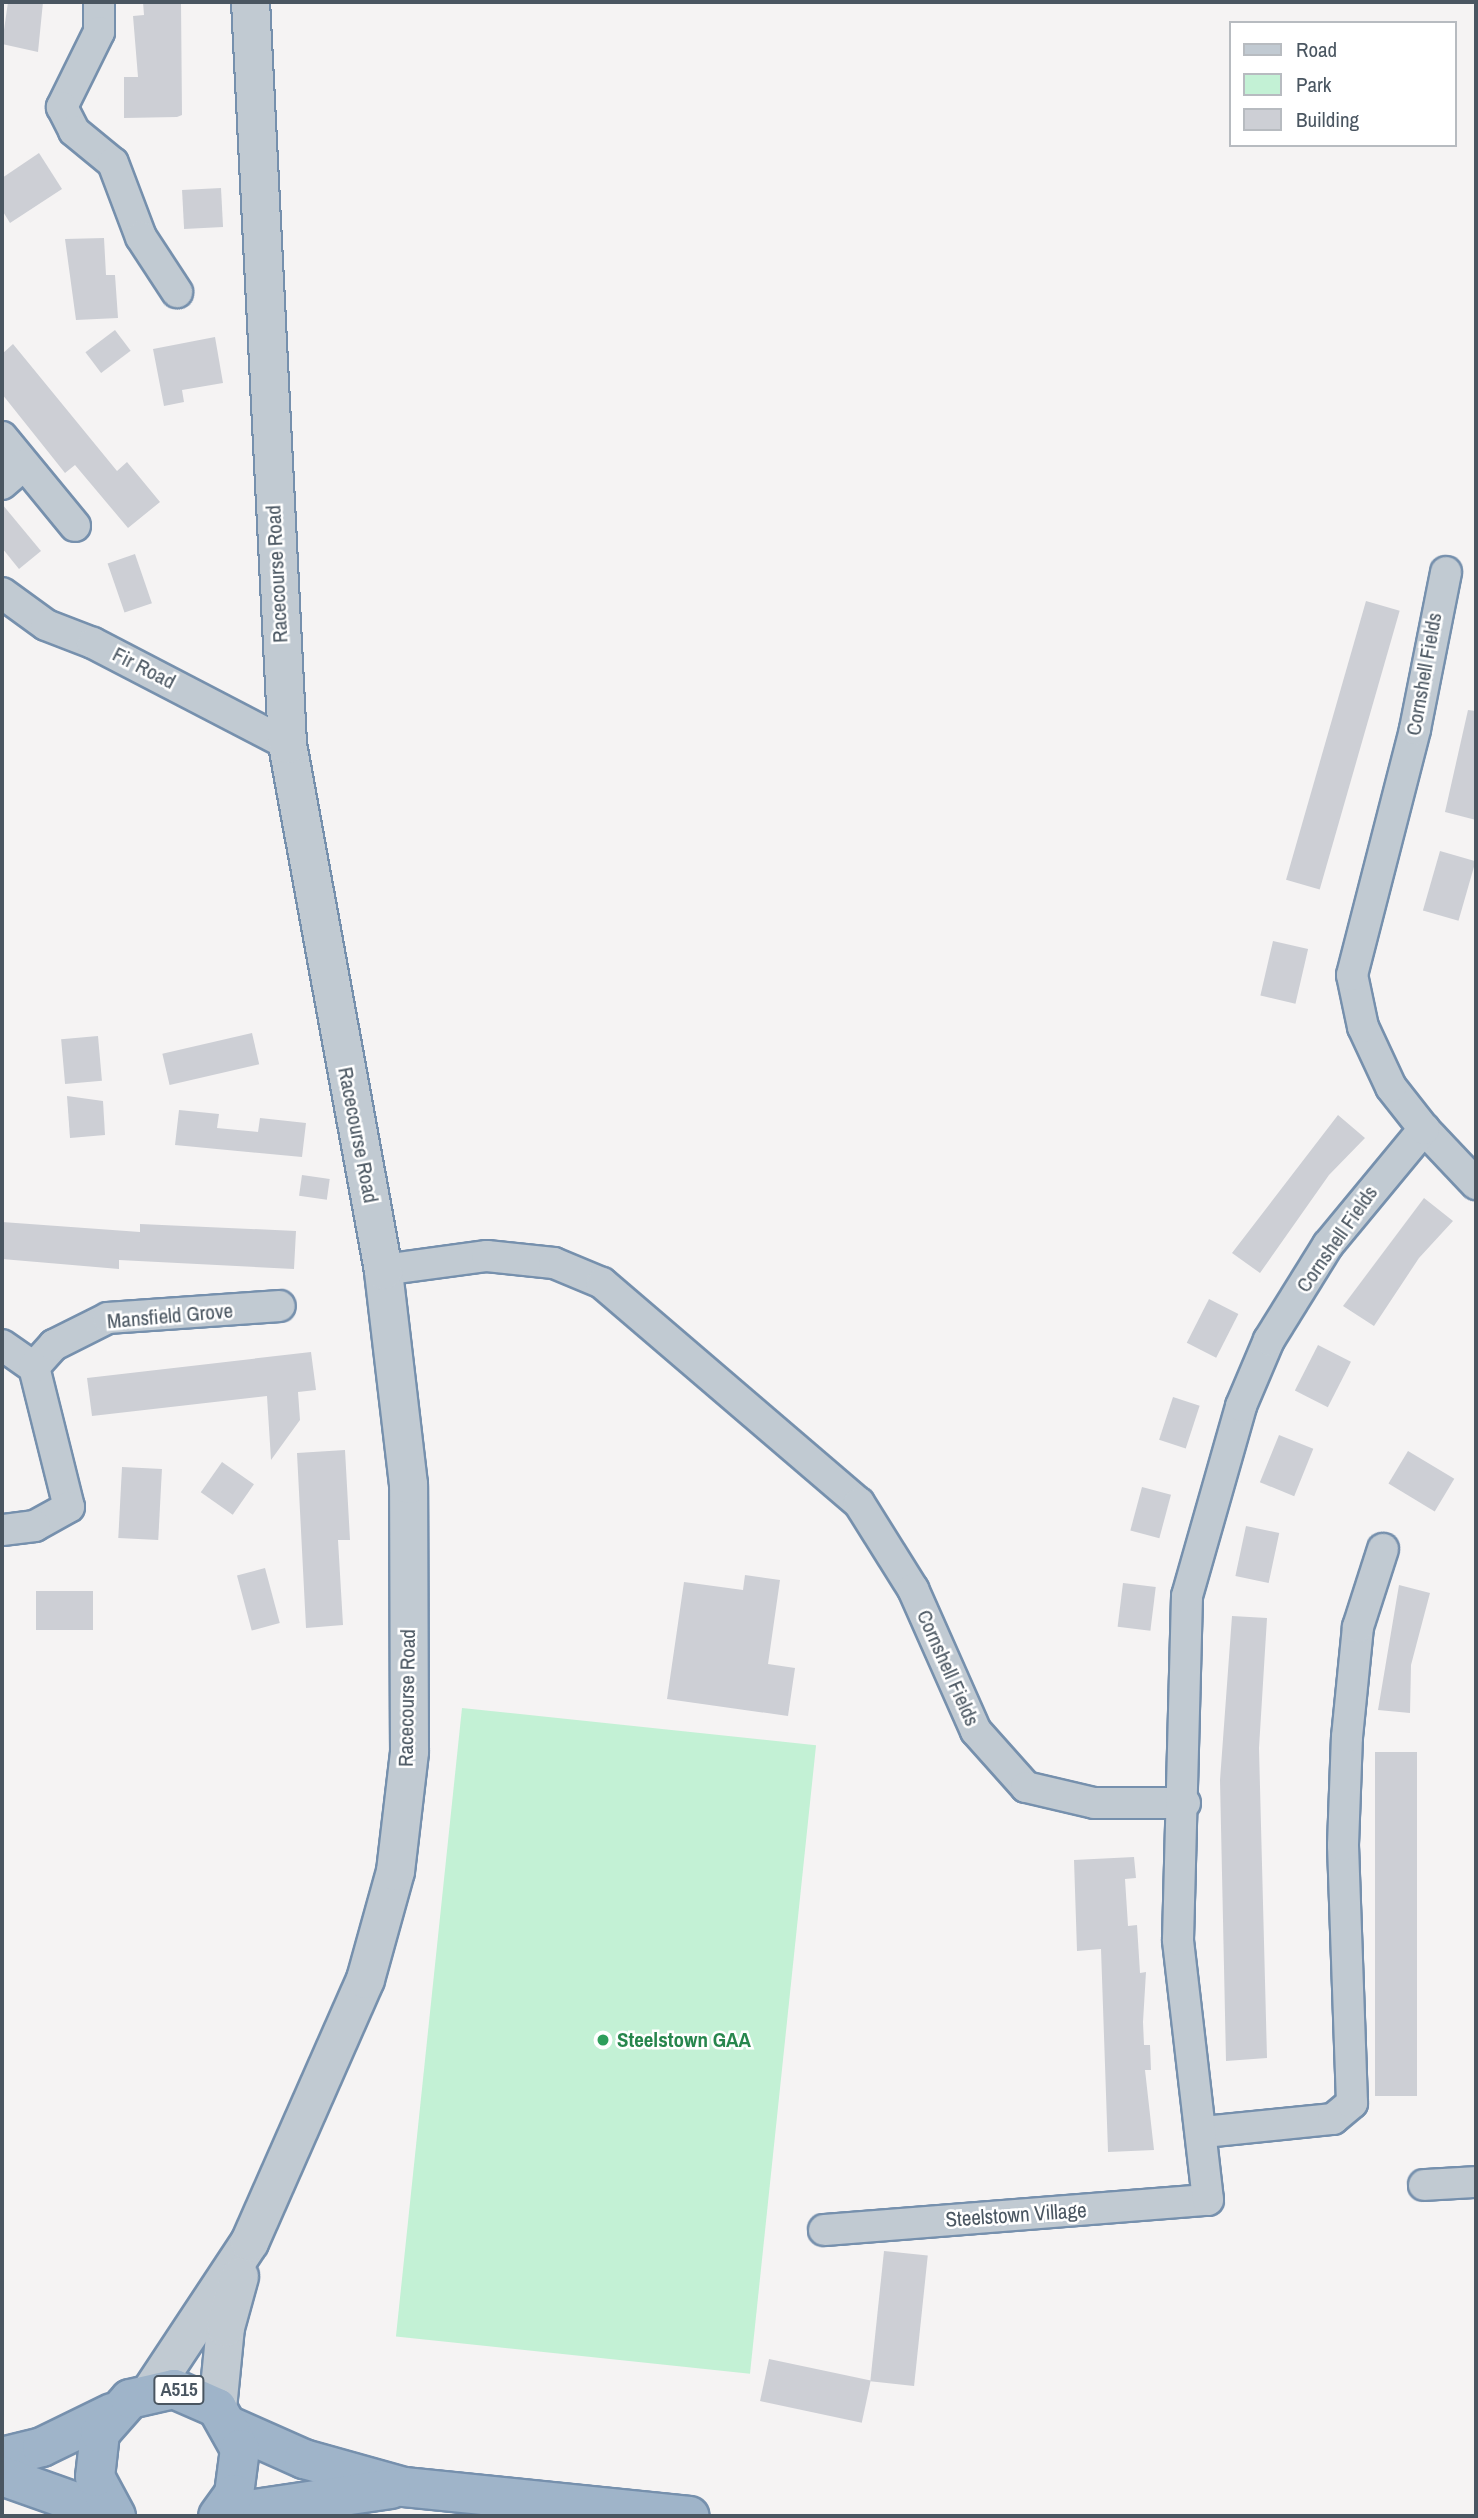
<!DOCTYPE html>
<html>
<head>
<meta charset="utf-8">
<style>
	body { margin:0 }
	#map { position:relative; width:1478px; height:2518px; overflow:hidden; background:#f5f3f3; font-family:"Archivo Narrow",sans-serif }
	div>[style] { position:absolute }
	.green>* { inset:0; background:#c3f1d5; transform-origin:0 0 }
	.building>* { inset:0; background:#cdcfd5; transform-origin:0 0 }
	.roads { filter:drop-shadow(2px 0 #7690ad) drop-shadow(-2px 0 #7690ad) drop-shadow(0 2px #7690ad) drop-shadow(0 -2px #7690ad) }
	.minor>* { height:30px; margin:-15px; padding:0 15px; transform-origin:15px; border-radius:15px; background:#c1cad2 }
	.tertiary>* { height:37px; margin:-18.5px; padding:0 18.5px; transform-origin:18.5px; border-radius:18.5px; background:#c1cad2 }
	.trunk>* { height:38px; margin:-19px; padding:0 19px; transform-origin:19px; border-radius:19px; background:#9fb4c9 }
	.dots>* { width:19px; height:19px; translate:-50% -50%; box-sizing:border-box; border:4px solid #fff; border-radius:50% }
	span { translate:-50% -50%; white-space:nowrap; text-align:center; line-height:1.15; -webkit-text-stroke:5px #fff; paint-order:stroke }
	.shield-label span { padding:2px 5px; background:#fff; border:2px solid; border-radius:5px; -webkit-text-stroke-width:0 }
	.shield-label { font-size:19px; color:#4a5661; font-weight:700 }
	.street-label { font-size:21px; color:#4a5661 }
	.leisure-label { font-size:21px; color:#27864d; font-weight:700 }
	.left { translate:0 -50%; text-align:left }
	.frame { position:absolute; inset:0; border:4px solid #4a5661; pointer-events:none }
	.legend { position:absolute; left:1229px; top:21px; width:228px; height:126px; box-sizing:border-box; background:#fff; border:2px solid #b7bbc0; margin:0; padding:9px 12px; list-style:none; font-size:21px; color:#4a5661 }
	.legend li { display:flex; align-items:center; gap:14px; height:35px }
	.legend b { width:35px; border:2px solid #b7bbc0 }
</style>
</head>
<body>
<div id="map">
	<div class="green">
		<div style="left:462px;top:1708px;width:356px;height:632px;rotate:6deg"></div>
	</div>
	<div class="building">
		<div style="clip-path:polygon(8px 2px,43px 2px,38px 52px,2px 44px)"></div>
		<div style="clip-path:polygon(143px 2px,181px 2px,182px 115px,177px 117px,124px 118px,124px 77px,138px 77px,133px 16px,144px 15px)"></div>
		<div style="clip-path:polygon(39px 153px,62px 189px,10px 223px,2px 210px,2px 178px)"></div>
		<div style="left:221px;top:188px;width:39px;height:39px;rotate:87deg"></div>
		<div style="clip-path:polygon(104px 238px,106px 275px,115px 275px,118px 318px,76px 320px,65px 239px)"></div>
		<div style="left:115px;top:330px;width:26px;height:37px;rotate:53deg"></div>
		<div style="clip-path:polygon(215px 337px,223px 383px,182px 390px,184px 402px,164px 406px,153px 349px)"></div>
		<div style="clip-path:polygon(13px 344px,117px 471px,127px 462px,160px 502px,128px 528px,75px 465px,65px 473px,2px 394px,2px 354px)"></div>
		<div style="clip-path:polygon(2px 504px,41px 551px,19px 569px,2px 548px)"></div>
		<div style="left:135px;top:554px;width:52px;height:29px;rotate:71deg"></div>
		<div style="left:1366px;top:601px;width:35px;height:290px;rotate:16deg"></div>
		<div style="clip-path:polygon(1468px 710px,1476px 711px,1476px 820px,1445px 812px)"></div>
		<div style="left:1440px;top:851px;width:37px;height:62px;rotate:16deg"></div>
		<div style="left:1273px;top:941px;width:36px;height:56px;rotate:13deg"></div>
		<div style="left:252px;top:1033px;width:32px;height:92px;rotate:77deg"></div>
		<div style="left:98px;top:1036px;width:45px;height:37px;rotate:85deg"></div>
		<div style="clip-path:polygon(67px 1096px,103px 1101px,105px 1135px,70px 1138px)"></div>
		<div style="clip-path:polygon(179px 1110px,219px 1114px,217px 1128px,258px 1132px,260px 1118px,306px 1123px,302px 1157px,175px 1145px)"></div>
		<div style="clip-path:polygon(1338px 1115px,1365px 1138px,1329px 1175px,1260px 1273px,1232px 1253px)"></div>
		<div style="left:302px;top:1175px;width:28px;height:21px;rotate:8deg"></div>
		<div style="clip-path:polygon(1424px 1198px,1453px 1221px,1419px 1258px,1374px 1326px,1343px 1306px)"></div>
		<div style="clip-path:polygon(2px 1222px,140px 1232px,140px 1224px,296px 1231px,294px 1269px,119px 1260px,119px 1269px,2px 1259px)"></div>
		<div style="left:1209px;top:1299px;width:33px;height:49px;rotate:27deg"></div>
		<div style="left:1318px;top:1345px;width:37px;height:51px;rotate:27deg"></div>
		<div style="clip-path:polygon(311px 1352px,316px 1390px,298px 1392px,300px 1420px,271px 1460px,267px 1396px,92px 1416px,87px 1378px)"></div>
		<div style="left:1173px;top:1397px;width:28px;height:45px;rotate:18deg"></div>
		<div style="left:1279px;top:1435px;width:37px;height:51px;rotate:22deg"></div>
		<div style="clip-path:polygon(345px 1450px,350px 1540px,338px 1540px,343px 1625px,306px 1628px,297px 1453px)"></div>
		<div style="left:1408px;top:1451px;width:54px;height:38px;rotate:31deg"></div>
		<div style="left:222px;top:1462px;width:39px;height:37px;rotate:35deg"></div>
		<div style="left:122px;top:1467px;width:40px;height:71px;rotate:3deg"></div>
		<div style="left:1142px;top:1487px;width:30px;height:45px;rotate:15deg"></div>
		<div style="left:1246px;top:1526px;width:34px;height:51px;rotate:12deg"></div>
		<div style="left:265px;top:1568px;width:57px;height:29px;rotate:75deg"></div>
		<div style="clip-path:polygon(745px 1575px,780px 1580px,768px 1664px,795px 1668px,788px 1716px,667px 1699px,684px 1582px,743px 1590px)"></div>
		<div style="left:1123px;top:1583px;width:33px;height:44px;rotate:7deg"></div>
		<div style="clip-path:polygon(1399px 1585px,1430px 1593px,1411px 1665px,1410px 1713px,1378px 1710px)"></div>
		<div style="left:36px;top:1591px;width:57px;height:39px"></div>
		<div style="clip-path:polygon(1232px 1616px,1267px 1618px,1259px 1748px,1267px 2058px,1226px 2061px,1220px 1780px)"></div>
		<div style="left:1375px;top:1752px;width:42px;height:344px"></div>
		<div style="clip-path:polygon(1134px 1857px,1136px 1878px,1125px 1879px,1128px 1926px,1137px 1925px,1140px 1973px,1146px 1972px,1143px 2022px,1144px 2045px,1150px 2045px,1151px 2070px,1145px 2070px,1154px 2150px,1108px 2152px,1101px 1949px,1077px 1951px,1074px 1860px)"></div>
		<div style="left:884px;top:2251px;width:44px;height:131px;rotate:6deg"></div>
		<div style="left:769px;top:2359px;width:104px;height:43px;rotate:12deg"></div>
	</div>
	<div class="roads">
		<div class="minor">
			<div style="left:99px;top:2px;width:30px;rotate:90deg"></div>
			<div style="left:99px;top:32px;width:84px;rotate:116.3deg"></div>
			<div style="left:62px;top:107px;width:27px;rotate:63deg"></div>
			<div style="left:74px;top:131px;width:50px;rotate:39.4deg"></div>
			<div style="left:113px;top:163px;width:79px;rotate:69.3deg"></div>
			<div style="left:141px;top:237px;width:66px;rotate:56.8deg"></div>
			<div style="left:2px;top:437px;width:115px;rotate:50.6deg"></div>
			<div style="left:2px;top:484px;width:29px;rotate:-41deg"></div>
			<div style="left:2px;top:593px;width:54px;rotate:36deg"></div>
			<div style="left:46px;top:625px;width:50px;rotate:21deg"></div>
			<div style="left:93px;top:643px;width:219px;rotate:27.5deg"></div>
			<div style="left:1424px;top:1129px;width:76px;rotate:46.6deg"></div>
			<div style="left:383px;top:1270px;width:105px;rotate:-7.7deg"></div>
			<div style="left:487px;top:1256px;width:67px;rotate:6deg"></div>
			<div style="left:554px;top:1263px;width:52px;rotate:22.6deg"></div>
			<div style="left:602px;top:1283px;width:338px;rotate:40.6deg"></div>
			<div style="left:859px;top:1503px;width:102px;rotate:57.9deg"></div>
			<div style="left:913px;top:1589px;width:155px;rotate:66.1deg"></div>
			<div style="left:976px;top:1731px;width:75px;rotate:48.2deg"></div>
			<div style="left:1026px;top:1787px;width:70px;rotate:13.2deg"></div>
			<div style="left:1094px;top:1803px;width:91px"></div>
			<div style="left:2px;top:1345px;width:39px;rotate:35deg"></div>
			<div style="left:34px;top:1367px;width:144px;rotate:76deg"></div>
			<div style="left:69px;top:1507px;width:39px;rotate:151deg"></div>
			<div style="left:35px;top:1526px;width:33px;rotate:173deg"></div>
			<div style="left:34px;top:1367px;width:30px;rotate:-48deg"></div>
			<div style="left:54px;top:1345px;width:60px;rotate:-26.6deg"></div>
			<div style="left:108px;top:1318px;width:172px;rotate:-4deg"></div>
			<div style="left:1204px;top:2132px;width:130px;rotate:-5.8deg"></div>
			<div style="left:1333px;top:2119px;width:25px;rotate:-40deg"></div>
			<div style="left:1352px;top:2103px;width:258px;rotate:-92deg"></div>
			<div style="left:1343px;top:1845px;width:108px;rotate:-87.9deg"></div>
			<div style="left:1347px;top:1737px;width:111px;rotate:-84.3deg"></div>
			<div style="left:1358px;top:1627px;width:82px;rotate:-72.2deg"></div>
			<div style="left:1424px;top:2185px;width:52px;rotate:-3.3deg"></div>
			<div style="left:824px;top:2230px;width:385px;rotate:-4.5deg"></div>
			<div style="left:1208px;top:2200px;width:262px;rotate:-96.6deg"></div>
			<div style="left:1178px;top:1940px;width:344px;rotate:-88.5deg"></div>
			<div style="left:1187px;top:1596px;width:198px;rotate:-74.1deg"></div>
			<div style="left:1241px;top:1406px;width:72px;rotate:-67deg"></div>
			<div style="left:1269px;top:1340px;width:112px;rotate:-58.2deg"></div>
			<div style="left:1328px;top:1245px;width:151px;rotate:-50.4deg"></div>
			<div style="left:1424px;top:1129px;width:53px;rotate:-128.2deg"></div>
			<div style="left:1391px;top:1087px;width:66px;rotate:-115deg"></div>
			<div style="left:1363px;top:1027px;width:53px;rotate:-101.9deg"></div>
			<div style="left:1352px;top:975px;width:254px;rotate:-75.6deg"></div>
			<div style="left:1415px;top:729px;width:160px;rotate:-78.8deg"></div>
		</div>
		<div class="tertiary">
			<div style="left:151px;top:2390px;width:178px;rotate:-56.5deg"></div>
			<div style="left:249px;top:2242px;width:287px;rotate:-66.2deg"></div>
			<div style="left:365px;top:1979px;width:112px;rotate:-74.5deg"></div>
			<div style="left:395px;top:1871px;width:121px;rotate:-83.3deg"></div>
			<div style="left:409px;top:1751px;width:267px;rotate:-90.2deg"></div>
			<div style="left:408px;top:1484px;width:215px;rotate:-96.7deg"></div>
			<div style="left:383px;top:1270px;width:535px;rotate:-100.34deg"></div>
			<div style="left:287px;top:744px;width:743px;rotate:-92.85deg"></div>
			<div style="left:217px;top:2408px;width:81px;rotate:-84.4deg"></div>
			<div style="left:225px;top:2327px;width:53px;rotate:-74.6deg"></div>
		</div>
		<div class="trunk">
			<div style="left:232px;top:2427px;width:79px;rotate:24deg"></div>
			<div style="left:304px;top:2459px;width:104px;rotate:15.6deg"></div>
			<div style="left:404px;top:2487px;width:287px;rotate:5.8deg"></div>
			<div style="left:2px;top:2457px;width:41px;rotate:-14deg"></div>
			<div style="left:42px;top:2447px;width:78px;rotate:-25.9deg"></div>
			<div style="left:2px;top:2476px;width:120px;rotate:19.5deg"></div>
			<div style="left:221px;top:2514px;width:172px;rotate:-8.4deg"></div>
			<div style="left:116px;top:2516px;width:44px;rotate:-118.3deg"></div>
			<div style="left:95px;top:2477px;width:44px;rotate:-83.5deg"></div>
			<div style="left:100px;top:2433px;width:45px;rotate:-48.6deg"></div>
			<div style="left:130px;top:2399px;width:45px;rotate:-12.8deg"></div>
			<div style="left:174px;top:2389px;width:47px;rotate:23.8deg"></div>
			<div style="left:217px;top:2408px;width:47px;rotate:60.7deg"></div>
			<div style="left:240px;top:2449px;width:45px;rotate:97.6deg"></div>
			<div style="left:234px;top:2494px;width:27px;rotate:126deg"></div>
		</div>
	</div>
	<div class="dots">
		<div style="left:603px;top:2040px;background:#2e9e5b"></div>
	</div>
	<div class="shield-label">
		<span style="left:179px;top:2390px">A515</span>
	</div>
	<div class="street-label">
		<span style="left:277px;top:574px;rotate:-93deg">Racecourse Road</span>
		<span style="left:144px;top:668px;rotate:27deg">Fir Road</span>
		<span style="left:1424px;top:674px;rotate:-80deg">Cornshell Fields</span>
		<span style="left:358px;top:1135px;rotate:79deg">Racecourse Road</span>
		<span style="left:1337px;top:1239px;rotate:-55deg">Cornshell Fields</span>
		<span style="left:170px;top:1316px;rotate:-5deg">Mansfield Grove</span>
		<span style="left:948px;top:1668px;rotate:66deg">Cornshell Fields</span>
		<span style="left:407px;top:1698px;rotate:-89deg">Racecourse Road</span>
		<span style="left:1016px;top:2215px;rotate:-4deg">Steelstown Village</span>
	</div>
	<div class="leisure-label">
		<span class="left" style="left:617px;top:2040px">Steelstown GAA</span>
	</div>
	<div class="frame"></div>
	<ul class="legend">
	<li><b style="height:9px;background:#c1cad2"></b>Road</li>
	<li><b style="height:19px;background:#c3f1d5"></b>Park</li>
	<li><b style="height:19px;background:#cdcfd5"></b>Building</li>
	</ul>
</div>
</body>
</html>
